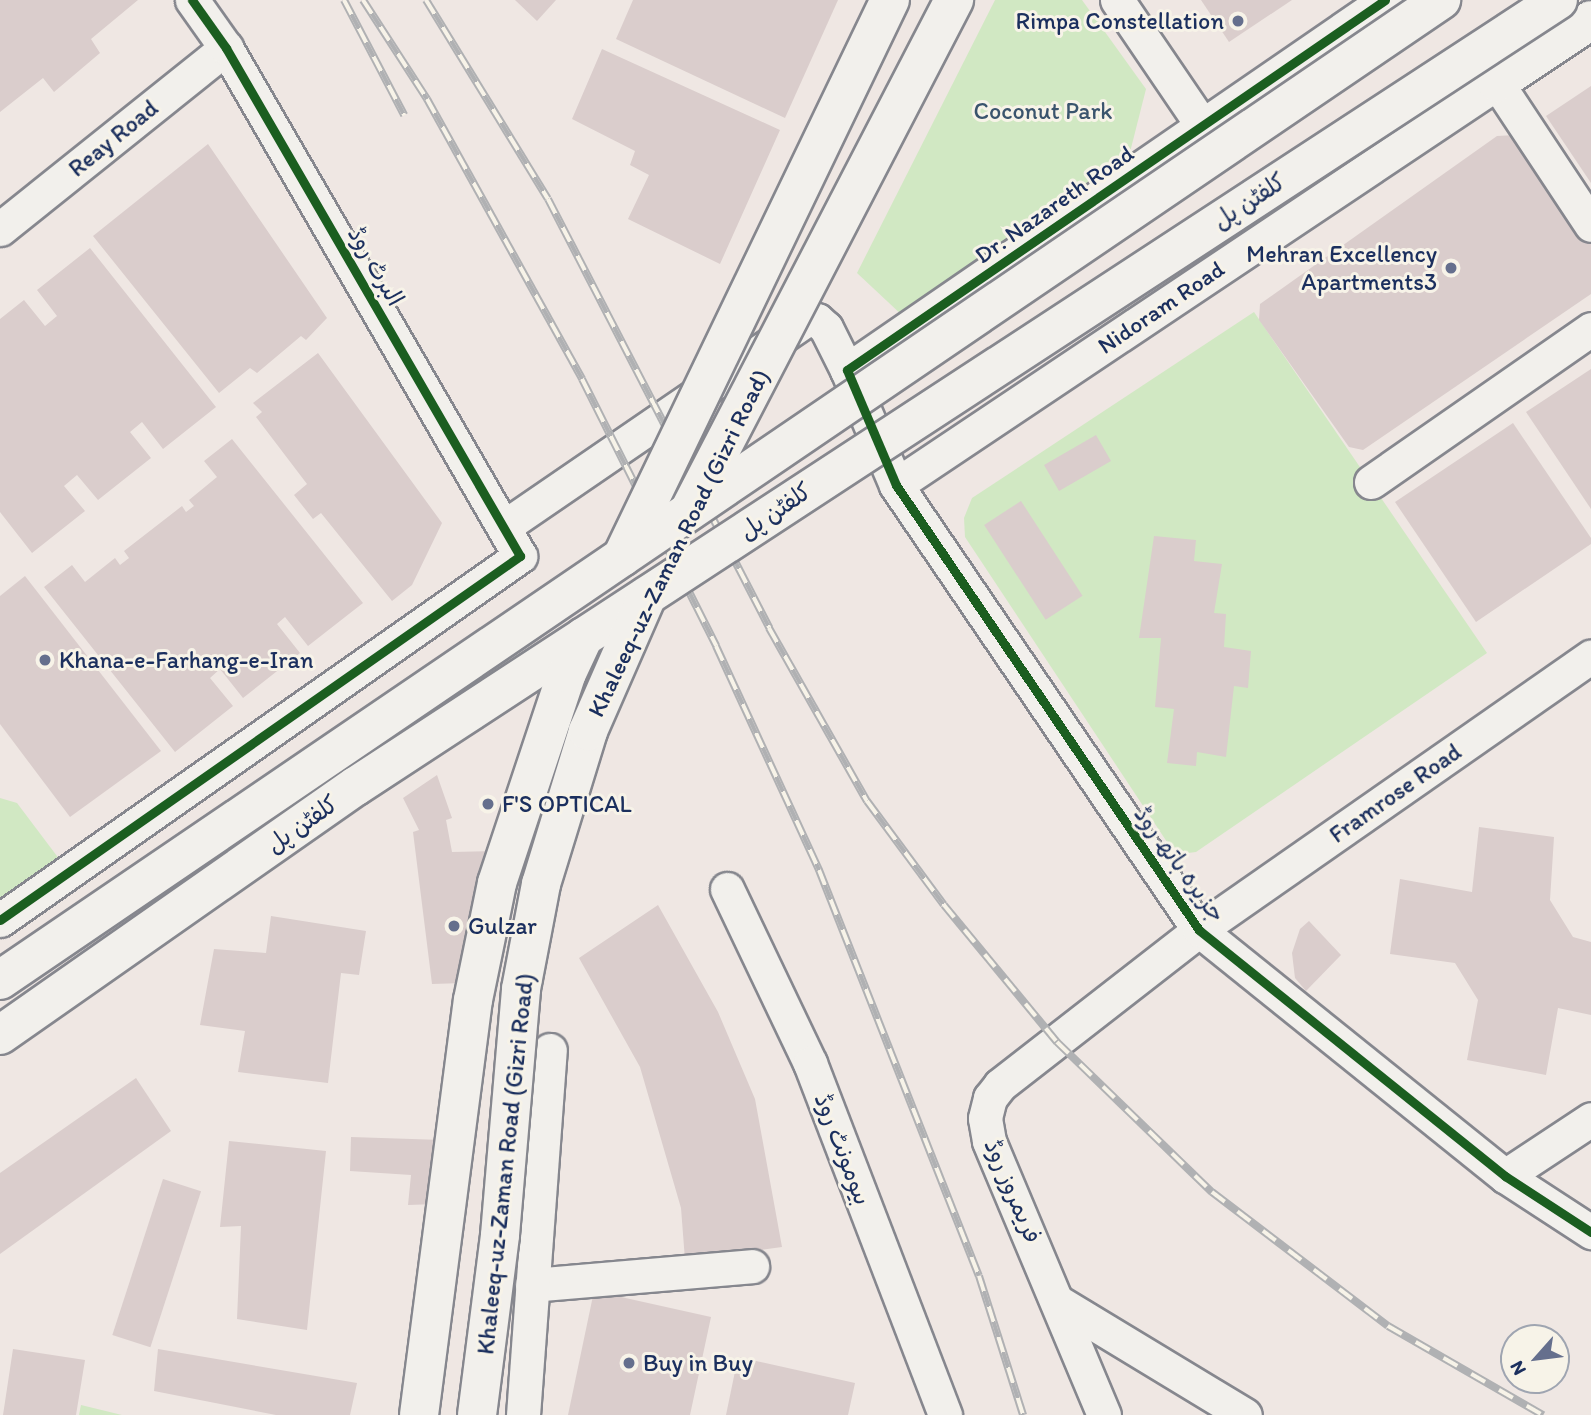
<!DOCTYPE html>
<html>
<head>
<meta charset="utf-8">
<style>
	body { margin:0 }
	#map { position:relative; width:1591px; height:1415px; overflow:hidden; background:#efe7e3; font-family:Itim,"Playpen Sans Arabic",sans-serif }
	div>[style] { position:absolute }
	.green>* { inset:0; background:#d1e8c3 }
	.building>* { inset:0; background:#dacdcc; transform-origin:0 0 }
	.roads { filter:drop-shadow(2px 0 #86878e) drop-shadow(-2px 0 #86878e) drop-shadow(0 2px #86878e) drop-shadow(0 -2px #86878e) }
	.minor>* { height:33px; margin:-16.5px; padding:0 16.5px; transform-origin:16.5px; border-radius:16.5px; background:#f2f0ec }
	.major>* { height:38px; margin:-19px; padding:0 19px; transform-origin:19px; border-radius:19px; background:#f2f0ec }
	.rail>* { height:8px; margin-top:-4px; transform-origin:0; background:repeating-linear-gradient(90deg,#f7f3e8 0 16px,#b0b1b3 0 32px); box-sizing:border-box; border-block:2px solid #b0b1b3 }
	.bridges { filter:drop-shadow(2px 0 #86878e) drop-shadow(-2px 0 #86878e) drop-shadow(0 2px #86878e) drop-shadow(0 -2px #86878e) }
	.major-bridge>* { height:38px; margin:-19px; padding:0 19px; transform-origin:19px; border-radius:19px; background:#f2f0ec }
	.cycleway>* { height:9px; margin:-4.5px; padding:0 4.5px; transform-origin:4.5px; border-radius:4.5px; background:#1b5e20 }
	.dots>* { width:19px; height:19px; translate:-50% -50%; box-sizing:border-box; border:4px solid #f7f3e8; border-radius:50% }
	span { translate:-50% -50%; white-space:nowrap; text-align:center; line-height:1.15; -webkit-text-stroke:6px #f7f3e8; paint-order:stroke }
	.poi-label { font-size:24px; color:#1b2f5e }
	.right { translate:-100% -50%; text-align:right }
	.left { translate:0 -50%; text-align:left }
	.park-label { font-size:24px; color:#3a546d }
	.street-label { font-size:24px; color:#1b2f5e }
	.north { position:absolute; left:1500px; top:1324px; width:70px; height:70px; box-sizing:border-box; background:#f7f3e8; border:2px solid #9fa5b1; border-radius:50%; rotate:242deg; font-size:19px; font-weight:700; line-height:28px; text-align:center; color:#1b2f5e }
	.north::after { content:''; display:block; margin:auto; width:24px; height:32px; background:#656f8d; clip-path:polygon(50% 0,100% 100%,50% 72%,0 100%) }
</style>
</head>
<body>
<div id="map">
	<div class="green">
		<div style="clip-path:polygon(995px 0,1082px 0,1146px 89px,1125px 172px,904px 317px,857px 273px)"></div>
		<div style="clip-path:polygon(1254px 312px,1487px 653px,1196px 852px,1188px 853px,1169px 845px,965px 537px,964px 518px,972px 498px)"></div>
		<div style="clip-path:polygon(0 798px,17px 803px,69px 872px,0 920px)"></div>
		<div style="clip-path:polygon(81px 1405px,122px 1415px,79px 1415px)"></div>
	</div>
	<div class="building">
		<div style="clip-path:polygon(0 0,138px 0,91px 39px,100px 53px,54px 92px,43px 78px,0 112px)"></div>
		<div style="clip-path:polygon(515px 0,556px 0,537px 21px)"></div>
		<div style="clip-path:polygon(633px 0,838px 0,785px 118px,616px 39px)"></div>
		<div style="clip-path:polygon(1201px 0,1292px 0,1229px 42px)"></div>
		<div style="clip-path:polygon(602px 49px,780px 130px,720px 264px,628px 219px,649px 175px,630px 165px,635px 151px,572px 119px)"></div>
		<div style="clip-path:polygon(1591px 86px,1591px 183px,1546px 116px)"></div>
		<div style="clip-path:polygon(1516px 135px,1591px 241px,1591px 294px,1363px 450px,1349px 447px,1259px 320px,1260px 304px,1497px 136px)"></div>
		<div style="clip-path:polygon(208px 144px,327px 318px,306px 340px,301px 336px,257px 373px,250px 368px,219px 393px,93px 236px)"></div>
		<div style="clip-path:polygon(90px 248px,216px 407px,163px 449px,142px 422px,130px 432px,151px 458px,98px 500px,77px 475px,64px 486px,85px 511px,32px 553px,0 512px,0 319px,24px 300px,45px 326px,57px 316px,37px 290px)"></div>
		<div style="clip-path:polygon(318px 353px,442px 523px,412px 585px,392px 601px,321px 513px,313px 519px,294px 495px,307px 484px,256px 417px,262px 412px,253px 403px)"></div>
		<div style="clip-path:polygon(1591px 369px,1591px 509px,1526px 412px)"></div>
		<div style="clip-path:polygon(1513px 423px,1591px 538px,1591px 544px,1476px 622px,1395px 502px)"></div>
		<div style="left:1096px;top:435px;width:30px;height:60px;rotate:60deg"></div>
		<div style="clip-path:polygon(232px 439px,363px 603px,308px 646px,285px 617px,277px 624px,300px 653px,243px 698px,220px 669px,210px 678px,233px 706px,175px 752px,44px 587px,72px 565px,85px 582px,115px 558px,120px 565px,129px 558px,124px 551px,182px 506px,186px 512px,194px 506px,189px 500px,217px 477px,204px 461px)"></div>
		<div style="left:1021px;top:501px;width:113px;height:44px;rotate:57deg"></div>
		<div style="clip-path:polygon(1154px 536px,1196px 540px,1194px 561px,1222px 564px,1214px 613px,1226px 614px,1224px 647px,1251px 651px,1248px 688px,1234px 686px,1226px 757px,1197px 752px,1196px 766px,1167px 763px,1174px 709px,1155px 707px,1161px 638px,1139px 638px)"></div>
		<div style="clip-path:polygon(25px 576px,161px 751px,70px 817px,0 724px,0 596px)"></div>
		<div style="clip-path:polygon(437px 775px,452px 818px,446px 820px,452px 852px,496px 851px,464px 983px,432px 984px,413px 832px,419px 830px,403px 798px)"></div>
		<div style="clip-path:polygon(1479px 827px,1554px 837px,1550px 900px,1573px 937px,1591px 942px,1591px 1015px,1558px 1008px,1546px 1075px,1467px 1060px,1478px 1000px,1455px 963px,1390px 954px,1400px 879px,1472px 892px)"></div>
		<div style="clip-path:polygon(658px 905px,718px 1012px,755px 1099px,782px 1247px,685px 1260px,681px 1208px,640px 1067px,579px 958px)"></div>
		<div style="clip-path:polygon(271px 916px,366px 931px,359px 975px,341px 973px,328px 1083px,238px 1072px,245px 1031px,200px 1025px,214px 949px,266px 953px)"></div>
		<div style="clip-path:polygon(1309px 921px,1341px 955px,1306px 991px,1295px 978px,1292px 953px,1300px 929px)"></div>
		<div style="clip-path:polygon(136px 1078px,171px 1131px,0 1254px,0 1173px)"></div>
		<div style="clip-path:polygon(351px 1137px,442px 1140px,436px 1204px,408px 1205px,411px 1175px,350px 1171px)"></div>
		<div style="clip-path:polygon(229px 1141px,326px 1151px,307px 1330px,237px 1319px,241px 1226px,220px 1227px)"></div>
		<div style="left:163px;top:1179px;width:40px;height:164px;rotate:18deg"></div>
		<div style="clip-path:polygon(594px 1291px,711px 1317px,690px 1415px,568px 1415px)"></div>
		<div style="clip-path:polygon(13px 1349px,85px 1360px,76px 1415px,3px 1415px)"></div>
		<div style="clip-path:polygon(158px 1349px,357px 1383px,350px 1415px,276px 1415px,154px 1391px)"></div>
		<div style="clip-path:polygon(738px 1357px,855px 1383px,848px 1415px,726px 1415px)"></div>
	</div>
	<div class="roads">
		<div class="minor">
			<div style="left:1117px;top:0;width:151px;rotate:55.8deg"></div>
			<div style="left:1385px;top:0;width:653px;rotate:145.48deg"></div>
			<div style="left:847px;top:370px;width:125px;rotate:66.9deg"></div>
			<div style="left:896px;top:485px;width:538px;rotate:55.75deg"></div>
			<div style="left:1199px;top:930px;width:393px;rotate:38.8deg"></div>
			<div style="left:1505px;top:1176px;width:103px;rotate:33.1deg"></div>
			<div style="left:0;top:229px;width:290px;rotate:-38.7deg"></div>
			<div style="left:1371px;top:482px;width:268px;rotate:-34.8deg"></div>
			<div style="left:896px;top:485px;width:723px;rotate:-33.78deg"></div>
			<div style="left:1497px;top:83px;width:170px;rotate:56.5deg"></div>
			<div style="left:505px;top:526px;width:366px;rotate:-34.4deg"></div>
			<div style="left:807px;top:319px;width:10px;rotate:6deg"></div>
			<div style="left:817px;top:320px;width:12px;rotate:42deg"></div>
			<div style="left:826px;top:328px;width:47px;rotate:63.4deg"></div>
			<div style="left:727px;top:889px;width:193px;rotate:64.5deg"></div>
			<div style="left:810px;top:1063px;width:377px;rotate:69deg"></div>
			<div style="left:0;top:920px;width:635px;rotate:-34.99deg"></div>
			<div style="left:520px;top:556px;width:587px;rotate:-120.06deg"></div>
			<div style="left:226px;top:48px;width:59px;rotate:-125.3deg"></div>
			<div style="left:1505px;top:1176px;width:103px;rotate:-33.5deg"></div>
			<div style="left:532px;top:1285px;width:221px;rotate:-4.9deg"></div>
			<div style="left:1060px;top:1303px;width:216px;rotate:31.2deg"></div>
			<div style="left:523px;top:1415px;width:366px;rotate:-85.8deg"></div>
			<div style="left:1104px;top:1415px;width:297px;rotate:-112.8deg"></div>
			<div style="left:989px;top:1141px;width:23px;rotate:-100deg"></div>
			<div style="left:985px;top:1118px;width:21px;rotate:-76deg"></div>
			<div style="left:990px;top:1098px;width:16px;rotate:-52deg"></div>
			<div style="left:1000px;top:1085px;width:252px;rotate:-37.9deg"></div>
			<div style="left:1199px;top:930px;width:478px;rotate:-34.9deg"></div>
		</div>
		<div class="major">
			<div style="left:1497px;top:83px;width:113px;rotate:-33.8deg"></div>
		</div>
	</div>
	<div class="rail">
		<div style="left:344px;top:0;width:130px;rotate:62.4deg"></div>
		<div style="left:363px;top:0;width:118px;rotate:57.1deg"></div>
		<div style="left:427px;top:99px;width:320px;rotate:61deg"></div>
		<div style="left:582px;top:379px;width:299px;rotate:63.3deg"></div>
		<div style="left:716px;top:646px;width:247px;rotate:65.3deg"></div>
		<div style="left:819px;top:870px;width:436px;rotate:68.5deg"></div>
		<div style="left:979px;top:1276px;width:146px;rotate:72.4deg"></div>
		<div style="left:426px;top:0;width:233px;rotate:58.5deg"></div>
		<div style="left:548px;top:199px;width:483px;rotate:62.7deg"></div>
		<div style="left:769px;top:628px;width:199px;rotate:60.5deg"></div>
		<div style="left:867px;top:801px;width:129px;rotate:53.5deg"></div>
		<div style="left:944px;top:905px;width:178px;rotate:50.5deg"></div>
		<div style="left:1057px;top:1042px;width:216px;rotate:44.1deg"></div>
		<div style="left:1212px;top:1192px;width:221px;rotate:37.3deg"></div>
		<div style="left:1388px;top:1326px;width:179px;rotate:29.9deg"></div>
	</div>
	<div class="bridges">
		<div class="major-bridge">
			<div style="left:689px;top:511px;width:576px;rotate:-62.59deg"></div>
			<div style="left:622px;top:557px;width:618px;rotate:-64.31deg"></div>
			<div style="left:0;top:980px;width:1743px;rotate:-34.22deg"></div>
			<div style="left:0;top:1035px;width:434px;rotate:-35deg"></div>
			<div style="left:356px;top:786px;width:1436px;rotate:-33.18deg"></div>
			<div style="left:419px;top:1415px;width:418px;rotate:-82.6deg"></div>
			<div style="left:473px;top:1000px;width:119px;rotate:-78.4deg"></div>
			<div style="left:497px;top:883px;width:221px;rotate:-71.6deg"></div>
			<div style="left:567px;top:673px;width:40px;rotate:-65deg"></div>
			<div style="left:477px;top:1415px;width:181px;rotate:-82.7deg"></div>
			<div style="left:500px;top:1235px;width:247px;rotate:-85.1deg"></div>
			<div style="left:521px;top:989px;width:107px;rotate:-79.2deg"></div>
			<div style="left:541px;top:884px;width:160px;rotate:-72.9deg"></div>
			<div style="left:588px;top:731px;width:147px;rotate:-66.4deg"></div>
		</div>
	</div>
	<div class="cycleway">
		<div style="left:1385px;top:0;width:653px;rotate:145.48deg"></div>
		<div style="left:847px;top:370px;width:125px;rotate:66.9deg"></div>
		<div style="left:896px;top:485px;width:538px;rotate:55.75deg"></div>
		<div style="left:1199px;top:930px;width:393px;rotate:38.8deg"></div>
		<div style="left:1505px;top:1176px;width:103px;rotate:33.1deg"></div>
		<div style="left:0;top:920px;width:635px;rotate:-34.99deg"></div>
		<div style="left:520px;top:556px;width:587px;rotate:-120.06deg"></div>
		<div style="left:226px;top:48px;width:59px;rotate:-125.3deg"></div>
	</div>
	<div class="dots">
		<div style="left:1238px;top:21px;background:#656f8d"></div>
		<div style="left:1451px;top:268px;background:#656f8d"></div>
		<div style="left:45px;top:660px;background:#656f8d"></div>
		<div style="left:488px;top:804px;background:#656f8d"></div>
		<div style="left:454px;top:926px;background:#656f8d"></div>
		<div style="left:629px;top:1363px;background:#656f8d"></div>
	</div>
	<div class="poi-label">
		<span class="right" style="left:1224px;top:21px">Rimpa Constellation</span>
		<span class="right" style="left:1437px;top:268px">Mehran Excellency<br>Apartments3</span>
		<span class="left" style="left:59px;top:660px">Khana-e-Farhang-e-Iran</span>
		<span class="left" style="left:502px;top:804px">F'S OPTICAL</span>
		<span class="left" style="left:468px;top:926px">Gulzar</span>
		<span class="left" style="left:643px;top:1363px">Buy in Buy</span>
	</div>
	<div class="park-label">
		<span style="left:1043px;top:111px">Coconut Park</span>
	</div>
	<div class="street-label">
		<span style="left:113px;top:138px;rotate:-39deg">Reay Road</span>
		<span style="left:1249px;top:201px;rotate:-33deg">کلفٹن پل</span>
		<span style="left:1054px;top:204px;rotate:-35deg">Dr. Nazareth Road</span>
		<span style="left:376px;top:266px;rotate:60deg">البرٹ روڈ</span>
		<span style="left:1161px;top:307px;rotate:-34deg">Nidoram Road</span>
		<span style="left:775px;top:511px;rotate:-34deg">کلفٹن پل</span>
		<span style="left:678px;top:543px;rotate:-64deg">Khaleeq-uz-Zaman Road (Gizri Road)</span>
		<span style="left:1395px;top:793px;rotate:-35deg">Framrose Road</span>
		<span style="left:302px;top:824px;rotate:-35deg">کلفٹن پل</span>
		<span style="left:1180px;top:864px;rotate:54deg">جزیرہ باتھ روڈ</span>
		<span style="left:843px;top:1149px;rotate:69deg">بیومونٹ روڈ</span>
		<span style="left:505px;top:1164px;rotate:-84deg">Khaleeq-uz-Zaman Road (Gizri Road)</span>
		<span style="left:1013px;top:1191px;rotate:67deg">فریمروز روڈ</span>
	</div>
	<div class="north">N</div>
</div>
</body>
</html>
